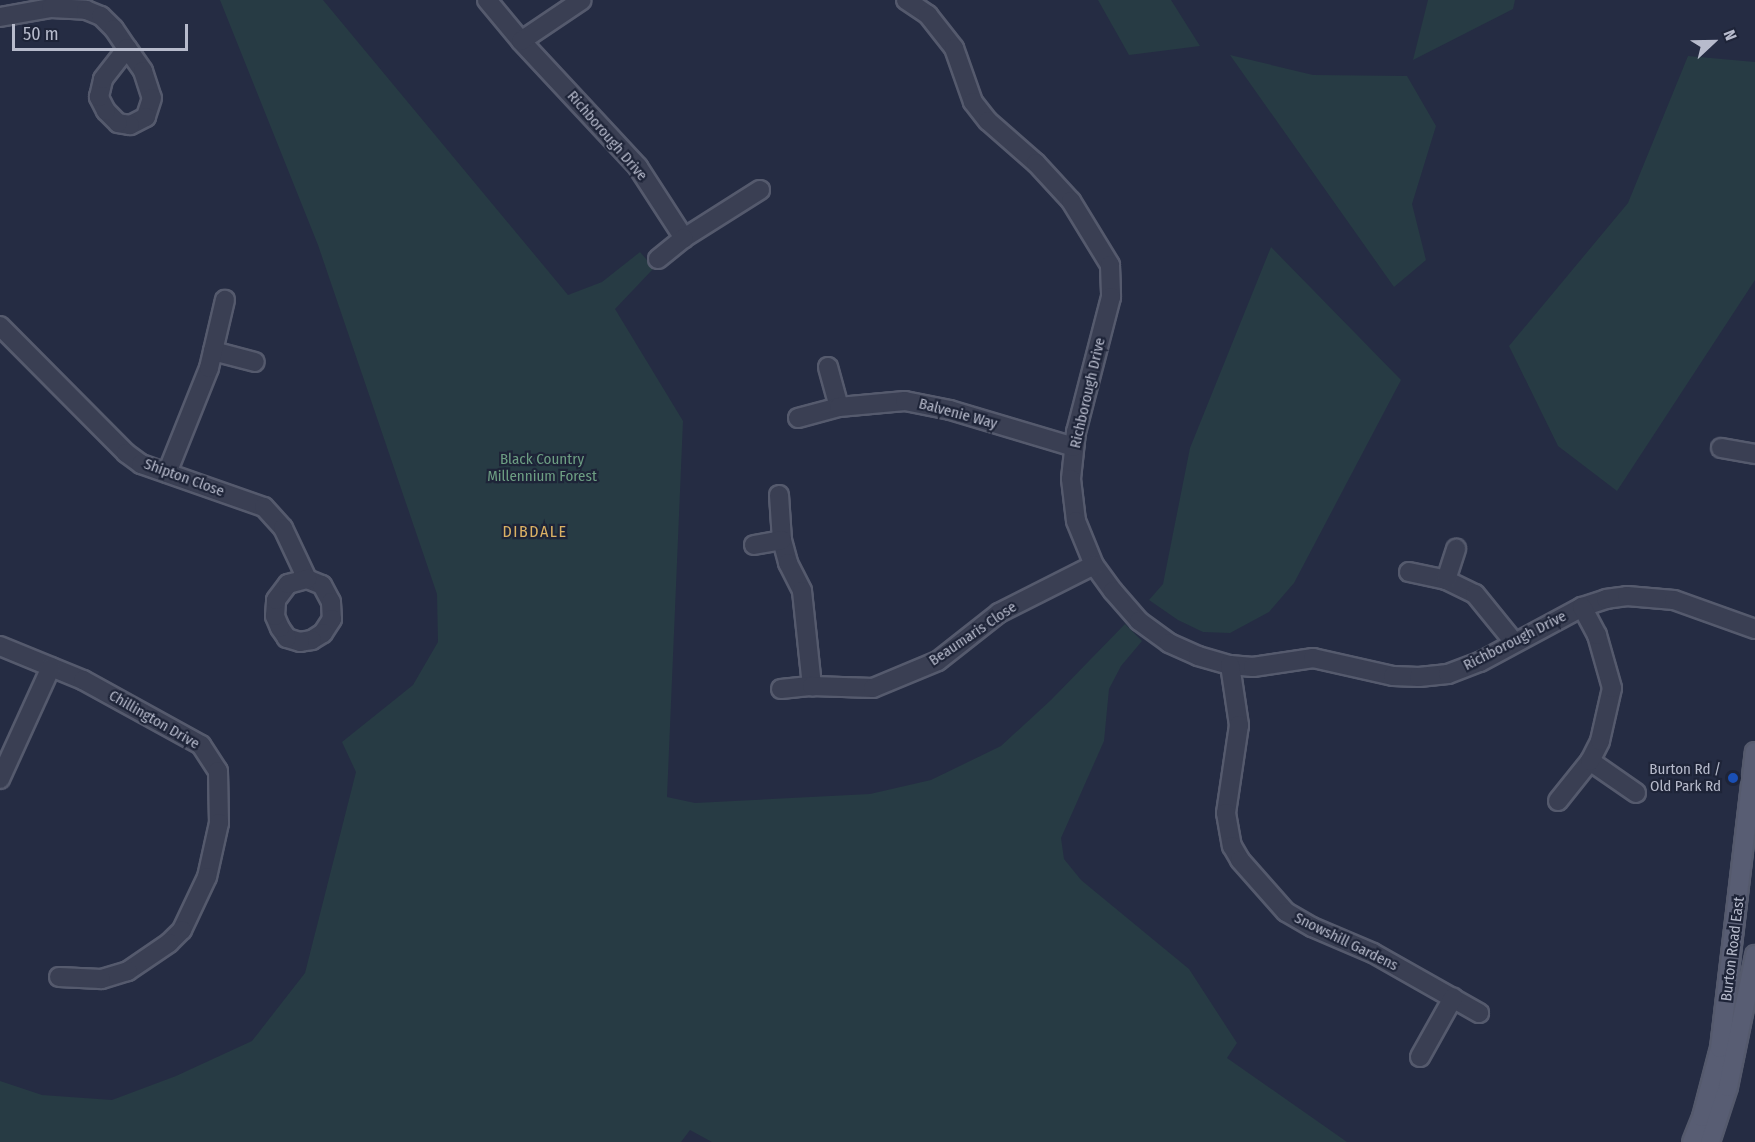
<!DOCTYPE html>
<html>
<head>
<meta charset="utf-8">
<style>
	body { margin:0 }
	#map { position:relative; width:1755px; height:1142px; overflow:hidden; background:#252c43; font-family:"Fira Sans Condensed",sans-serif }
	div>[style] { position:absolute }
	.green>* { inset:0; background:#273b44 }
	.roads { filter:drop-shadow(2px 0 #555a6d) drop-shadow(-2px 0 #555a6d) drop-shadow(0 2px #555a6d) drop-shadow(0 -2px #555a6d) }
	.minor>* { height:18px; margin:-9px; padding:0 9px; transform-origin:9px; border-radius:9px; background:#3a3f53 }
	.major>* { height:18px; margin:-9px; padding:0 9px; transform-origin:9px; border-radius:9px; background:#585d73 }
	.dots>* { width:16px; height:16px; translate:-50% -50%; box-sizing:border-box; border:3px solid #1e2438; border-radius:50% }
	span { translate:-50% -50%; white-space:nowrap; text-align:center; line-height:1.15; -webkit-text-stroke:4.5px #1e2438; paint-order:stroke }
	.street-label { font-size:15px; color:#b7bbcc }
	.park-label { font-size:15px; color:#6d9e83 }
	.poi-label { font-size:15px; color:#b7bbcc }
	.right { translate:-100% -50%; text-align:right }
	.neighbourhood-label { font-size:16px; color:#dbb164; letter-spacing:1.5px }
	.north { position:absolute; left:1683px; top:12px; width:60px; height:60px; -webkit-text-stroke:4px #1e2438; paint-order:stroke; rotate:68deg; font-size:16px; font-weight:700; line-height:24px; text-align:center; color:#b7bbcc }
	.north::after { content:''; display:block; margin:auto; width:21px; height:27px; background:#b7bbcc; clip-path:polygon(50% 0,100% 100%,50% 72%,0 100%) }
	.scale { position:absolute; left:12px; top:24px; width:176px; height:27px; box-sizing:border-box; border:3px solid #b7bbcc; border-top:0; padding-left:8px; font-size:18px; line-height:21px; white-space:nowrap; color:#b7bbcc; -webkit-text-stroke:4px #1e2438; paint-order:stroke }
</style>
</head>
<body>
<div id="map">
	<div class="green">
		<div style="clip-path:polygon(220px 0,323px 0,568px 295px,602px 282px,640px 252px,654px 268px,615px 309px,683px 421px,667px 797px,695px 803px,870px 794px,931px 780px,1001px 746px,1051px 700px,1125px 624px,1142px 641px,1121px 666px,1109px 689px,1104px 741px,1061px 838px,1064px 859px,1081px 880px,1189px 969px,1237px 1043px,1227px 1058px,1347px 1142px,712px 1142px,690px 1130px,681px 1142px,0 1142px,0 1081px,42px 1095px,112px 1100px,176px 1076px,252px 1041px,305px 973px,356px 772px,342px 742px,413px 685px,438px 642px,437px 594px,318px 245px)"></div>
		<div style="clip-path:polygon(1098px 0,1171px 0,1200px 46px,1129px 55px)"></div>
		<div style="clip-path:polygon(1428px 0,1515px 0,1513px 9px,1413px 60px)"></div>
		<div style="clip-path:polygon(1230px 55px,1313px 75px,1407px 76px,1436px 126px,1412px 204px,1426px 260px,1394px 287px)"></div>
		<div style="clip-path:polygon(1688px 56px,1755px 62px,1755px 280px,1617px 491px,1558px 446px,1509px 346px,1628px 203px)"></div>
		<div style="clip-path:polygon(1271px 247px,1401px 380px,1294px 583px,1269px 612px,1230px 633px,1203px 632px,1178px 620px,1149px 600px,1163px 584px,1190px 448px)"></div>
	</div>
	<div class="roads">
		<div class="minor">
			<div style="left:487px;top:0;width:53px;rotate:50.3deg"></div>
			<div style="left:521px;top:41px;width:172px;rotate:47.1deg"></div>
			<div style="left:638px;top:167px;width:85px;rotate:57.1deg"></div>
			<div style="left:684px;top:238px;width:90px;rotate:-32.3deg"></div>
			<div style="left:906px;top:0;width:27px;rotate:34deg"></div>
			<div style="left:928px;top:15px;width:42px;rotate:51.8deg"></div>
			<div style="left:954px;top:48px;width:57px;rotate:70.6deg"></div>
			<div style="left:973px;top:102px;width:24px;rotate:52deg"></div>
			<div style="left:988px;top:121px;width:64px;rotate:41.2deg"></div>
			<div style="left:1036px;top:163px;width:52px;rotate:47.4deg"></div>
			<div style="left:1071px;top:201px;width:75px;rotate:58.6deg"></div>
			<div style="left:1110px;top:265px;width:32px;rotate:88deg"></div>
			<div style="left:1111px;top:297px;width:139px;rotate:104.5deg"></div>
			<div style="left:1076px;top:432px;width:47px;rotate:96.1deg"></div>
			<div style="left:1071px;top:479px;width:42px;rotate:83.2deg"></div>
			<div style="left:1076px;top:521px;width:48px;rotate:67.8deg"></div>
			<div style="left:1094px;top:565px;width:32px;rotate:54deg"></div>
			<div style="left:1113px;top:591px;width:40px;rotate:49deg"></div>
			<div style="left:1139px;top:621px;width:37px;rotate:36deg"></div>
			<div style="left:1169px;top:643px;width:32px;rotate:24deg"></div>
			<div style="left:1198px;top:656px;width:33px;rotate:16deg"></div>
			<div style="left:1230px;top:665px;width:23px;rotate:5deg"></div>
			<div style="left:1253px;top:667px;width:61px;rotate:-8.5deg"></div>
			<div style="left:1313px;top:658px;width:82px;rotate:12.7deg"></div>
			<div style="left:1393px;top:676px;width:26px;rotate:2deg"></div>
			<div style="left:1419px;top:677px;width:29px;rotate:-6deg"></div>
			<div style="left:1448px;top:674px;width:34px;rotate:-21deg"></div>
			<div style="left:1480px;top:662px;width:116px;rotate:-28.3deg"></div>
			<div style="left:1582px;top:607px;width:25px;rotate:-18deg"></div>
			<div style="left:1606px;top:599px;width:21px;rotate:-8deg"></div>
			<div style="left:1627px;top:596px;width:47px;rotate:4.9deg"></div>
			<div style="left:1674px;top:600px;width:86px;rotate:19.7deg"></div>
			<div style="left:0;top:17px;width:52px;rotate:-10deg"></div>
			<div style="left:51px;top:8px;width:35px;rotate:3deg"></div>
			<div style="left:86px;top:10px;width:16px;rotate:22deg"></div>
			<div style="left:101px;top:16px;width:18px;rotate:45deg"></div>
			<div style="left:114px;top:29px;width:23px;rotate:56deg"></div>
			<div style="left:127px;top:48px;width:28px;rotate:55deg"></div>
			<div style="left:143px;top:71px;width:28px;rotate:72deg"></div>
			<div style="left:152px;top:98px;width:20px;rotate:108deg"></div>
			<div style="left:146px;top:117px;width:18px;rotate:153deg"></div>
			<div style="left:130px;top:125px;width:12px;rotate:-171deg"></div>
			<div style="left:118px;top:123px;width:17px;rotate:-135deg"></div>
			<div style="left:106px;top:111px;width:16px;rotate:-117deg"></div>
			<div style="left:99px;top:97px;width:18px;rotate:-77deg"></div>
			<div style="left:103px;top:79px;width:39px;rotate:-52deg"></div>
			<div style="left:521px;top:41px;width:73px;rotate:-33.9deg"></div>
			<div style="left:658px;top:259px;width:33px;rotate:-39deg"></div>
			<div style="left:0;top:326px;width:179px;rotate:45.2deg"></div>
			<div style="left:126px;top:453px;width:19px;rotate:36deg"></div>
			<div style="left:141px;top:464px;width:130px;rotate:19.3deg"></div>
			<div style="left:264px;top:507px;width:28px;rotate:48deg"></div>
			<div style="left:283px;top:528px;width:56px;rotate:64.8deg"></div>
			<div style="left:307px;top:579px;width:16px;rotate:22deg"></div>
			<div style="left:322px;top:585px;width:19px;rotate:62deg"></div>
			<div style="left:331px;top:602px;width:17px;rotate:87deg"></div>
			<div style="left:332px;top:619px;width:17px;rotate:123deg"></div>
			<div style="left:323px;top:633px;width:13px;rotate:148deg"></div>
			<div style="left:312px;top:640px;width:12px;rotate:171deg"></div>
			<div style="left:300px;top:642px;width:14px;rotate:-163deg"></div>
			<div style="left:287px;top:638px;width:12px;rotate:-125deg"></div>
			<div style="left:280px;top:628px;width:13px;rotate:-113deg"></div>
			<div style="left:275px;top:616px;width:16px;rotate:-86deg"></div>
			<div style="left:276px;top:600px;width:20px;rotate:-53deg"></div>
			<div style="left:288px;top:584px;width:20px;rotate:-15deg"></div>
			<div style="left:213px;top:351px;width:43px;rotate:14.7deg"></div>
			<div style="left:828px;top:367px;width:41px;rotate:74.6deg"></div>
			<div style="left:798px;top:418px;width:42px;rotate:-15deg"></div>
			<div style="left:839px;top:407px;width:66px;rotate:-5.2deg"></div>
			<div style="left:905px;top:401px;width:46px;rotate:11.3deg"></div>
			<div style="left:950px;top:410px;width:129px;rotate:16.6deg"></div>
			<div style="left:1721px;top:448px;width:35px;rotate:10deg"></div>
			<div style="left:167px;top:473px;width:113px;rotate:-68.2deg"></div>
			<div style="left:209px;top:368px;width:70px;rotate:-76.8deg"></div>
			<div style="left:779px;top:495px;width:45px;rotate:86.2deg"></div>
			<div style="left:782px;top:540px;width:24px;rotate:75deg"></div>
			<div style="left:788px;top:563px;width:31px;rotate:63deg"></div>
			<div style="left:802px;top:591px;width:96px;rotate:84deg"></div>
			<div style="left:754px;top:545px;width:28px;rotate:-10deg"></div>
			<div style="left:1409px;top:572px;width:38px;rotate:12deg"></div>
			<div style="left:1446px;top:580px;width:32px;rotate:26deg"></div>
			<div style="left:1475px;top:594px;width:62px;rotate:50.9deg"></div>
			<div style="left:1446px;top:580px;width:33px;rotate:-72deg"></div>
			<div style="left:0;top:646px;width:90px;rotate:22.3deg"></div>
			<div style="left:83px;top:680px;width:135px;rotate:28.8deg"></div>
			<div style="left:201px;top:745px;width:31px;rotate:57deg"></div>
			<div style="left:218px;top:771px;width:52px;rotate:88.9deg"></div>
			<div style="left:219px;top:823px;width:55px;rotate:102.5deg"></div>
			<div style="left:207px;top:877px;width:59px;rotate:115.3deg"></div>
			<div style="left:182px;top:930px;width:18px;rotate:135deg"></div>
			<div style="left:169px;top:943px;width:50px;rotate:145.7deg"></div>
			<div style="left:128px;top:971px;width:28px;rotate:163deg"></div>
			<div style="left:101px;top:979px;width:42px;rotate:-177.3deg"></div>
			<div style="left:1230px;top:665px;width:61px;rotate:81.5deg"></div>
			<div style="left:1239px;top:725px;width:89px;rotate:98.4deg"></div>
			<div style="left:1226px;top:813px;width:34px;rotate:80deg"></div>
			<div style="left:1232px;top:846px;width:16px;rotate:60deg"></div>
			<div style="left:1240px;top:860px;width:69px;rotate:48.5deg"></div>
			<div style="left:1286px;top:912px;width:30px;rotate:30deg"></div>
			<div style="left:1312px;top:927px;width:66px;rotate:23.1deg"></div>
			<div style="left:1373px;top:953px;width:122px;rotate:29.5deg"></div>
			<div style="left:781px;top:689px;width:31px;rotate:-6deg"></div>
			<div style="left:812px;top:686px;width:61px;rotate:1.9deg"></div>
			<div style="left:873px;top:688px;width:70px;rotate:-22.6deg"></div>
			<div style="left:938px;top:661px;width:78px;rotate:-38.2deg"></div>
			<div style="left:999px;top:613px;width:106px;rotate:-26.8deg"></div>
			<div style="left:1590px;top:761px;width:56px;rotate:34.8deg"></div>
			<div style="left:0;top:779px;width:123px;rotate:-65.5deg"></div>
			<div style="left:1558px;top:801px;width:51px;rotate:-51.3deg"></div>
			<div style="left:1590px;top:761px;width:22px;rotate:-63deg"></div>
			<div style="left:1600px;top:741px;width:54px;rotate:-77.2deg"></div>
			<div style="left:1612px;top:688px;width:55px;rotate:-105.8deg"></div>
			<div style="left:1597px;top:635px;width:32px;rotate:-118deg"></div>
			<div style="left:1420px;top:1057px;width:68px;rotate:-60.8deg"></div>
		</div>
		<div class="major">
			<div style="left:1692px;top:1142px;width:27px;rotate:-68deg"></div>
			<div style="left:1702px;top:1117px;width:71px;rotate:-75.4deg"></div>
			<div style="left:1720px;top:1048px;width:298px;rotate:-83.3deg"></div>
			<div style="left:1710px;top:1142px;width:58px;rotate:-71.9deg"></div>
			<div style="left:1728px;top:1087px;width:135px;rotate:-78.4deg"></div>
		</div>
	</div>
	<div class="dots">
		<div style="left:1733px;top:778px;background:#1a4fb4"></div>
	</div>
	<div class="street-label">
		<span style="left:607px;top:136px;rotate:49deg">Richborough Drive</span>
		<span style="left:1088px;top:393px;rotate:-77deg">Richborough Drive</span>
		<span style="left:958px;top:414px;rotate:15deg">Balvenie Way</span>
		<span style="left:184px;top:478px;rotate:20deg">Shipton Close</span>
		<span style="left:973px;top:634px;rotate:-34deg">Beaumaris Close</span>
		<span style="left:1515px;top:641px;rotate:-27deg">Richborough Drive</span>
		<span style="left:154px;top:720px;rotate:30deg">Chillington Drive</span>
		<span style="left:1346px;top:942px;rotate:26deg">Snowshill Gardens</span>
		<span style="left:1733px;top:949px;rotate:-83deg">Burton Road East</span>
	</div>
	<div class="park-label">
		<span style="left:542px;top:468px">Black Country<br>Millennium Forest</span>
	</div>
	<div class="poi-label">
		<span class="right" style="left:1721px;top:778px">Burton Rd /<br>Old Park Rd</span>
	</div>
	<div class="neighbourhood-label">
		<span style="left:535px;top:532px">DIBDALE</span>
	</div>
	<div class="north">N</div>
	<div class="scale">50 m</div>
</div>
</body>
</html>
